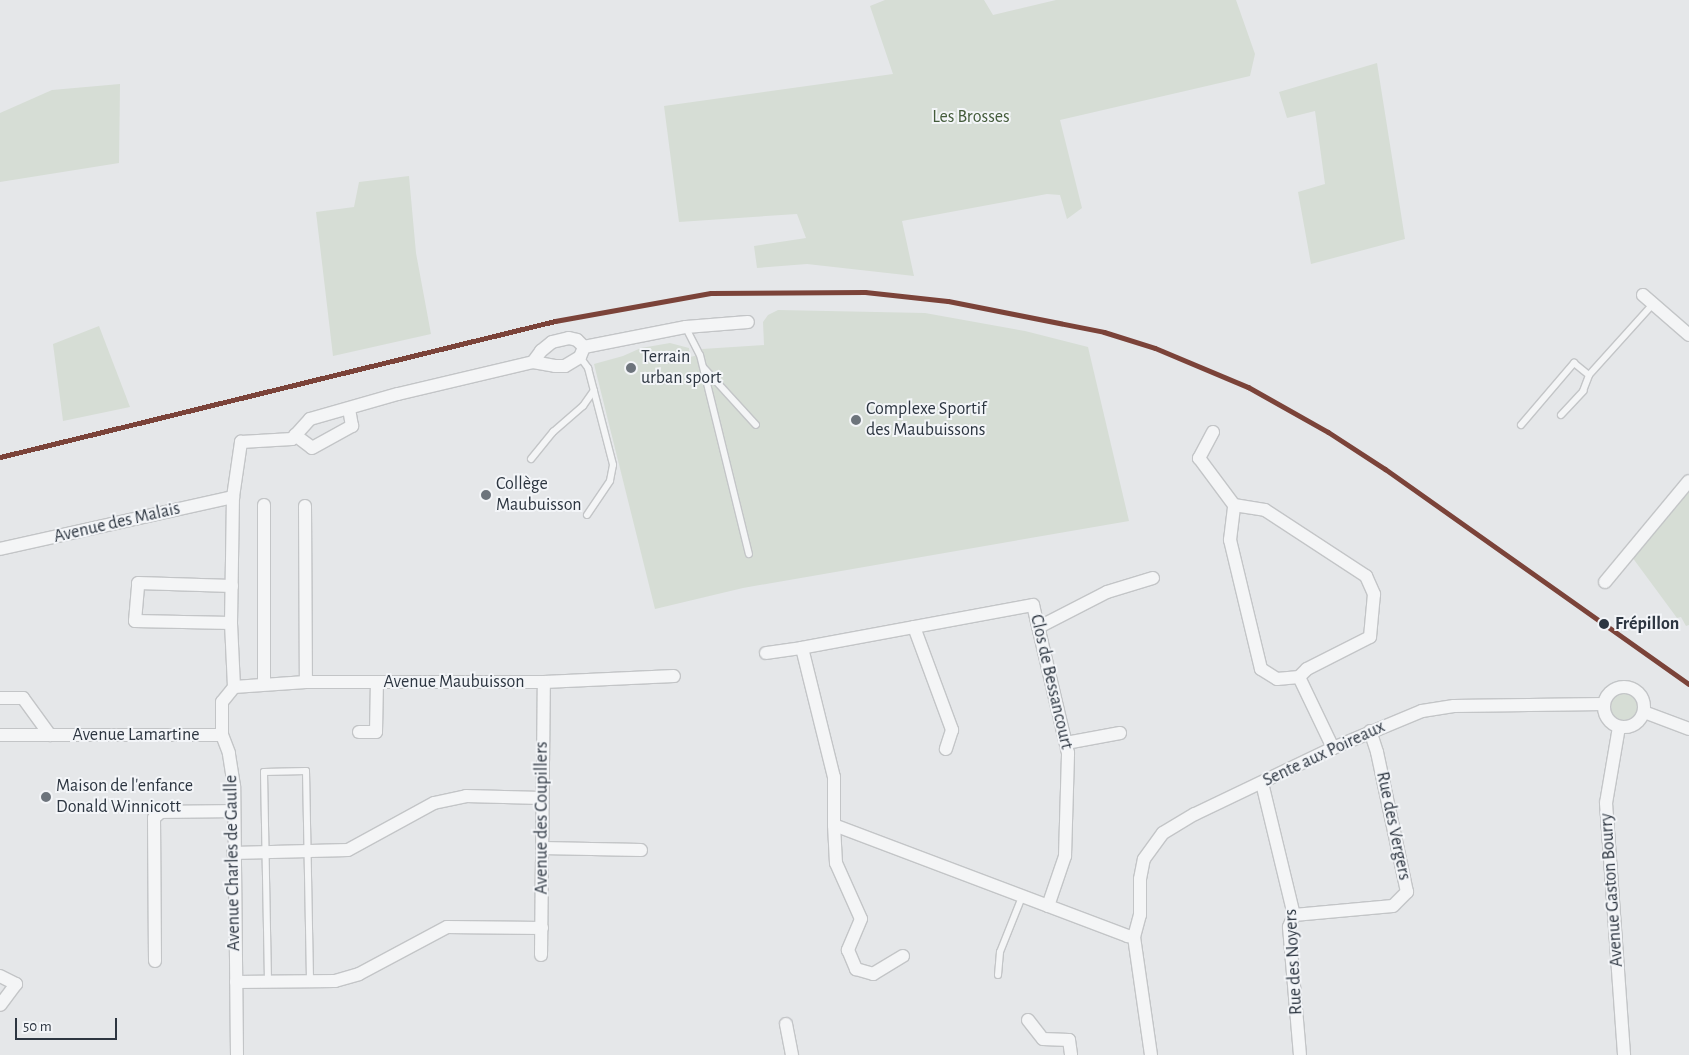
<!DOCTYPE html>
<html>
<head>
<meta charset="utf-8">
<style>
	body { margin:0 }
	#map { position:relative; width:1689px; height:1055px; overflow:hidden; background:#e5e7e9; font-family:"Alegreya Sans",sans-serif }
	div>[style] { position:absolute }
	.green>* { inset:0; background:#d6ddd5 }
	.round { border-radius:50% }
	.roads { filter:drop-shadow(1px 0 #c3c5c7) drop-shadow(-1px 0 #c3c5c7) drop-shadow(0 1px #c3c5c7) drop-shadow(0 -1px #c3c5c7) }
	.lane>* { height:6px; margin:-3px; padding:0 3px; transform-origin:3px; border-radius:3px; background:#f4f5f6 }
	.street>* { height:12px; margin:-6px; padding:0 6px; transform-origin:6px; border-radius:6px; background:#f4f5f6 }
	.street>.ring { margin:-6px; padding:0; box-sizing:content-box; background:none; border:12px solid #f4f5f6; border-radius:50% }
	.rail-1>* { height:5px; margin:-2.5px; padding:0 2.5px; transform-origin:2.5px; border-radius:2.5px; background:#7b4339 }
	.dots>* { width:14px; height:14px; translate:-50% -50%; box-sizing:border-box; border:2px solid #f3f5f8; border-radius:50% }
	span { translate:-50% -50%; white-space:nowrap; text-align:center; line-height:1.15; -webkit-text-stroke:4px #f3f5f8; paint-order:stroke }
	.park-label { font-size:18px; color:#445c3b }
	.poi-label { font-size:18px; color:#2d3641 }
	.left { translate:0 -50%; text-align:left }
	.street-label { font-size:18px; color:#2d3641 }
	.stop-label { font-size:18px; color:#2d3641; font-weight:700 }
	.scale { position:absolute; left:15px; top:1018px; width:102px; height:22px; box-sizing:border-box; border:2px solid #2d3641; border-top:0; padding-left:6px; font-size:15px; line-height:18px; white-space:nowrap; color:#2d3641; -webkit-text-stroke:4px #f3f5f8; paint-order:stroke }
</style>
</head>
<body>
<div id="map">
	<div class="green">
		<div style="clip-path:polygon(885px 0,984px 0,993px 15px,1056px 0,1236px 0,1255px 54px,1250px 76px,1060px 120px,1082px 208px,1067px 219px,1060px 195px,1047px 194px,902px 221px,914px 276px,807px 264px,757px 268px,754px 246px,806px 238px,797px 214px,679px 222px,664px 106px,893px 74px,870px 6px)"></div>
		<div style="clip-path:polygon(1377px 63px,1405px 239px,1311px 264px,1298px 192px,1325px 184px,1315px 111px,1287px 118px,1279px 92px)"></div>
		<div style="clip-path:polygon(120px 84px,119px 163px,0 182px,0 113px,52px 90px)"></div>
		<div style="clip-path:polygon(409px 176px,416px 253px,431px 334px,333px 356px,316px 212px,354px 207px,359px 182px)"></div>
		<div style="clip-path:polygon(778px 310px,925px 313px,1025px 331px,1088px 347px,1129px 521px,743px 588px,655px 609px,594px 364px,623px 356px,641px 348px,670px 343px,689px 348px,690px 357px,703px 354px,702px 349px,764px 345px,763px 322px,768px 315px)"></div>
		<div style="clip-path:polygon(99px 326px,130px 407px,63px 421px,53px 344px)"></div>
		<div style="clip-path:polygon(1689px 490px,1689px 625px,1686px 626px,1681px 617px,1677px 618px,1632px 557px)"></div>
		<div class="round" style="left:1611px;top:694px;width:26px;height:26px"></div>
	</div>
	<div class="roads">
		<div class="lane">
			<div style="left:686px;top:328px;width:30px;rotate:63deg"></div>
			<div style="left:700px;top:355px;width:205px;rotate:76.2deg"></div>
			<div style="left:580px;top:357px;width:14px;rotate:54deg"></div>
			<div style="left:588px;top:368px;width:100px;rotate:75.5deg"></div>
			<div style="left:613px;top:465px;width:16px;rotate:101deg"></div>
			<div style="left:610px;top:481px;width:41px;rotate:124.1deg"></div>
			<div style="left:704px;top:368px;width:77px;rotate:47.6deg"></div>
			<div style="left:1561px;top:415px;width:33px;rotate:-47deg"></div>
			<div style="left:1583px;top:391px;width:17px;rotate:-69deg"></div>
			<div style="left:1589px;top:375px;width:96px;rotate:-48deg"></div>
			<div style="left:1521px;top:425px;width:82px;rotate:-49.5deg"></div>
			<div style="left:1574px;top:363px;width:19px;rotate:39deg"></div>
			<div style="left:531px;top:459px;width:35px;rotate:-51deg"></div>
			<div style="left:553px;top:432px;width:40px;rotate:-41deg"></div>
			<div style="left:583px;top:406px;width:19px;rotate:-55deg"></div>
			<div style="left:998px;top:975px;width:23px;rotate:-85deg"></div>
			<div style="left:1000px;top:952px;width:59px;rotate:-68.2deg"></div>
			<div style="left:268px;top:981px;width:209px;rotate:-91.1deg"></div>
			<div style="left:264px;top:772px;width:42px;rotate:-1.4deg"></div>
			<div style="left:306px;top:771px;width:210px;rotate:88.9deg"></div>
		</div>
		<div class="street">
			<div style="left:1643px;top:295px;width:61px;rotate:41deg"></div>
			<div style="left:533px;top:362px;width:22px;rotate:10deg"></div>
			<div style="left:555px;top:366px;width:10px"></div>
			<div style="left:565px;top:366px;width:17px;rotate:-31deg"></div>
			<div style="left:580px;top:357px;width:11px;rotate:-68deg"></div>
			<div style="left:1213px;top:432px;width:30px;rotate:118deg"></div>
			<div style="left:1199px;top:458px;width:59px;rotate:53.3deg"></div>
			<div style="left:295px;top:435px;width:21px;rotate:37deg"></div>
			<div style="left:312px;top:448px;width:46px;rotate:-28.8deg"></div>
			<div style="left:352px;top:426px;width:17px;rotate:-100deg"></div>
			<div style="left:1234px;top:505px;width:31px;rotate:9deg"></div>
			<div style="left:1265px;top:510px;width:121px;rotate:33.2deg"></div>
			<div style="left:1366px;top:576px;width:20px;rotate:66deg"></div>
			<div style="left:1374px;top:594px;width:43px;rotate:95.3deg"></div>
			<div style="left:1370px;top:637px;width:71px;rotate:153.1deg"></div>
			<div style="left:1307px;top:669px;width:11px;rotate:135deg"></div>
			<div style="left:1299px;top:677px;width:22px;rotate:175deg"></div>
			<div style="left:1277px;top:679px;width:19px;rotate:-148deg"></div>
			<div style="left:1261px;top:669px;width:133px;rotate:-103.5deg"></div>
			<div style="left:1230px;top:540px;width:35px;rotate:-83deg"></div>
			<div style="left:305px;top:506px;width:176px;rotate:89.7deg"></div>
			<div style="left:0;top:549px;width:239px;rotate:-12.6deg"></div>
			<div style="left:1605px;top:582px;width:131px;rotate:-50.3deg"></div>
			<div style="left:231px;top:623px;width:96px;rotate:-178.8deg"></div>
			<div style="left:135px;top:621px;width:38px;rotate:-85deg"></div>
			<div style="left:138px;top:583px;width:94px;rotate:1.8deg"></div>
			<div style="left:914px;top:627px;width:110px;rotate:69.7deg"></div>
			<div style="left:952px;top:730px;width:20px;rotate:108deg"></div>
			<div style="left:1039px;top:627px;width:76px;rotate:-27.2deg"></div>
			<div style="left:1107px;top:592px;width:48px;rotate:-16.9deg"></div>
			<div style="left:766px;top:653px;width:36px;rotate:-8deg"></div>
			<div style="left:1299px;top:677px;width:79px;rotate:64.4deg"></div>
			<div style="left:264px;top:683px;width:178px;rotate:-90deg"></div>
			<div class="ring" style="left:1604px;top:687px;width:28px;height:28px"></div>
			<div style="left:234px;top:687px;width:72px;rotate:-4deg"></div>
			<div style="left:306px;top:682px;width:238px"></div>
			<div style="left:544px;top:682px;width:130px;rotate:-2.6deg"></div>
			<div style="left:0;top:698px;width:23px"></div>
			<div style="left:23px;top:698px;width:46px;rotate:53.9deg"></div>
			<div style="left:1644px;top:712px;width:48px;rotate:20.7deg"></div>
			<div style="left:1619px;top:727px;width:77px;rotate:99.7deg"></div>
			<div style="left:1606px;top:803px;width:253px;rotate:85.9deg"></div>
			<div style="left:359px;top:732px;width:17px"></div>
			<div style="left:376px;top:732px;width:50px;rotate:-88.9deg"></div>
			<div style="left:0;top:735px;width:222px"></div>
			<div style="left:1066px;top:743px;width:55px;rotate:-10.5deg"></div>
			<div style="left:1262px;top:783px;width:136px;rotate:76.4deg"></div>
			<div style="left:1294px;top:915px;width:13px;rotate:113deg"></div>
			<div style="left:1289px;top:927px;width:128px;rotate:85.1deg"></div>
			<div style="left:834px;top:825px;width:38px;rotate:87deg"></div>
			<div style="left:836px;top:863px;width:61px;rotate:65.9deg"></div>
			<div style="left:861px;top:919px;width:34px;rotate:113deg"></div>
			<div style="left:848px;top:950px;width:21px;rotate:67deg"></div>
			<div style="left:856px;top:969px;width:18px;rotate:16deg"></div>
			<div style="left:873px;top:974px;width:35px;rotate:-31deg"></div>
			<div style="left:542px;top:848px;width:99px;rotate:1.2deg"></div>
			<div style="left:233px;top:853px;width:115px;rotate:-1.5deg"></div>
			<div style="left:348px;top:850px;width:98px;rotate:-28.7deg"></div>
			<div style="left:434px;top:803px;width:33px;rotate:-12deg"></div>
			<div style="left:466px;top:796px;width:76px;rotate:1.5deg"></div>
			<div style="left:1048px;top:906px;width:53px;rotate:-71.2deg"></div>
			<div style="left:1065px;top:856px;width:103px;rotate:-88.3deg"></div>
			<div style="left:1068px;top:753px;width:152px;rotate:-103.3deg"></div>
			<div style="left:1033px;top:605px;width:235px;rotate:169.5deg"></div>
			<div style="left:802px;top:648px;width:133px;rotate:76.1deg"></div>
			<div style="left:834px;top:777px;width:48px;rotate:90deg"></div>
			<div style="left:834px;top:825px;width:313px;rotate:20.7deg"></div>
			<div style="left:1127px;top:936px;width:7px;rotate:8deg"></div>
			<div style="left:1294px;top:915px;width:99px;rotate:-5.2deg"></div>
			<div style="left:1393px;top:906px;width:20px;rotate:-45deg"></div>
			<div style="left:1407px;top:892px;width:143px;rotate:-102.1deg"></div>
			<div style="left:1377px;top:752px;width:22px;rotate:-108deg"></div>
			<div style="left:541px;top:955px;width:273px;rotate:-89.4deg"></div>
			<div style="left:155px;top:961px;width:143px;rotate:-90.4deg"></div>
			<div style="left:154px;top:818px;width:9px;rotate:-41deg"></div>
			<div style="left:161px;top:812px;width:73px;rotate:-0.8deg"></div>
			<div style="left:0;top:976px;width:18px;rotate:27deg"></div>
			<div style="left:16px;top:984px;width:26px;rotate:127deg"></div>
			<div style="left:236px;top:982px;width:99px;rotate:-0.6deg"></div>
			<div style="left:335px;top:981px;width:25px;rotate:-16deg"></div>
			<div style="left:359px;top:974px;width:100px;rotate:-28.1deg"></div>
			<div style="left:447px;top:927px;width:95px;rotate:0.6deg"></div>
			<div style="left:1028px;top:1020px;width:24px;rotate:52deg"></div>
			<div style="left:1043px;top:1039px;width:26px;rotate:2deg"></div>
			<div style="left:1069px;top:1040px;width:15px;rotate:82deg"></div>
			<div style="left:786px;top:1024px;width:32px;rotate:79deg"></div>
			<div style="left:237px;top:1055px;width:269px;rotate:-90.6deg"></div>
			<div style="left:234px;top:786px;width:33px;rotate:-99deg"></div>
			<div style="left:229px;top:753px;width:19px;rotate:-111deg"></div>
			<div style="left:222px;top:735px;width:33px;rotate:-90deg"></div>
			<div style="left:222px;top:702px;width:19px;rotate:-51deg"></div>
			<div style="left:234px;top:687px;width:64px;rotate:-92.7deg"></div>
			<div style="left:231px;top:623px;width:126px;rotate:-89.1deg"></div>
			<div style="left:233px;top:497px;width:56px;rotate:-81.7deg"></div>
			<div style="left:241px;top:442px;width:51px;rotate:-3.4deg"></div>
			<div style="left:292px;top:439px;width:27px;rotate:-48deg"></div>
			<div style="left:310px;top:419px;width:91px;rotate:-15.9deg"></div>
			<div style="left:398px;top:394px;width:139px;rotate:-13.3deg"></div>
			<div style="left:533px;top:362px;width:14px;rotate:-54deg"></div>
			<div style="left:541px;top:351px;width:14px;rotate:-39deg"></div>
			<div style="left:552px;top:342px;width:17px;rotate:-13deg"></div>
			<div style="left:569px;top:338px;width:8px;rotate:14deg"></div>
			<div style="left:577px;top:340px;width:10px;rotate:45deg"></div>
			<div style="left:584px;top:347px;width:104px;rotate:-11.1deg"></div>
			<div style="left:686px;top:327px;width:62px;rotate:-4.6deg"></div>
			<div style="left:1151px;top:1055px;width:119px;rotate:-98.2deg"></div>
			<div style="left:1134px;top:937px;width:23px;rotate:-75deg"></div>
			<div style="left:1140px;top:915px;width:36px;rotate:-90deg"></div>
			<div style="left:1140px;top:879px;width:20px;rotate:-79deg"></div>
			<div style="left:1144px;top:859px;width:32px;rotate:-54deg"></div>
			<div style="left:1163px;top:833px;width:37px;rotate:-31deg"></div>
			<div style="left:1195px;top:814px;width:153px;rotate:-25.6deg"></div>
			<div style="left:1333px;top:748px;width:96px;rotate:-22.6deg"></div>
			<div style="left:1422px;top:711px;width:32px;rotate:-9deg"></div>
			<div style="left:1454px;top:706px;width:150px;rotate:-0.8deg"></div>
		</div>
	</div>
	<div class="rail-1">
		<div style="left:0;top:457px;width:571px;rotate:-13.77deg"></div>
		<div style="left:555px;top:321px;width:158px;rotate:-10.2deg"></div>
		<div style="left:711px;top:293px;width:154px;rotate:-0.4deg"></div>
		<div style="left:865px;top:292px;width:83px;rotate:6.2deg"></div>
		<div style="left:948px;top:301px;width:159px;rotate:11.2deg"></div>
		<div style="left:1104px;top:332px;width:53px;rotate:17.4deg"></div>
		<div style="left:1155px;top:348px;width:101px;rotate:22.8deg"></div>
		<div style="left:1248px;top:387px;width:92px;rotate:29.4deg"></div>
		<div style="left:1328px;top:432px;width:68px;rotate:33deg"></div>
		<div style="left:1385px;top:469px;width:372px;rotate:35.3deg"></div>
	</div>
	<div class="dots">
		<div style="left:631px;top:368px;background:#6d747c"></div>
		<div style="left:856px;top:420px;background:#6d747c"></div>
		<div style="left:486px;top:495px;background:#6d747c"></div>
		<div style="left:1604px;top:624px;background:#2d3641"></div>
		<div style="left:46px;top:797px;background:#6d747c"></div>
	</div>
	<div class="park-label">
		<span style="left:971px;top:117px">Les Brosses</span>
	</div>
	<div class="poi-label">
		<span class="left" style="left:641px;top:368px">Terrain<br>urban sport</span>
		<span class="left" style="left:866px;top:420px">Complexe Sportif<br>des Maubuissons</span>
		<span class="left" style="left:496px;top:495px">Collège<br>Maubuisson</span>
		<span class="left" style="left:56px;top:797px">Maison de l'enfance<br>Donald Winnicott</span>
	</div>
	<div class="street-label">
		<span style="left:117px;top:523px;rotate:-13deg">Avenue des Malais</span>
		<span style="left:454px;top:682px">Avenue Maubuisson</span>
		<span style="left:1051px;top:682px;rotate:77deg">Clos de Bessancourt</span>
		<span style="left:136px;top:735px">Avenue Lamartine</span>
		<span style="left:1324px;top:754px;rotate:-25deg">Sente aux Poireaux</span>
		<span style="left:542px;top:818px;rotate:-90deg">Avenue des Coupillers</span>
		<span style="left:1393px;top:826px;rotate:78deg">Rue des Vergers</span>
		<span style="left:233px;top:863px;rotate:-91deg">Avenue Charles de Gaulle</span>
		<span style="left:1612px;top:890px;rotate:-94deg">Avenue Gaston Bourry</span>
		<span style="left:1294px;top:962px;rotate:-93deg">Rue des Noyers</span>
	</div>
	<div class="stop-label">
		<span class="left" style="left:1615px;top:624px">Frépillon</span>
	</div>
	<div class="scale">50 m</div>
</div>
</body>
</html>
